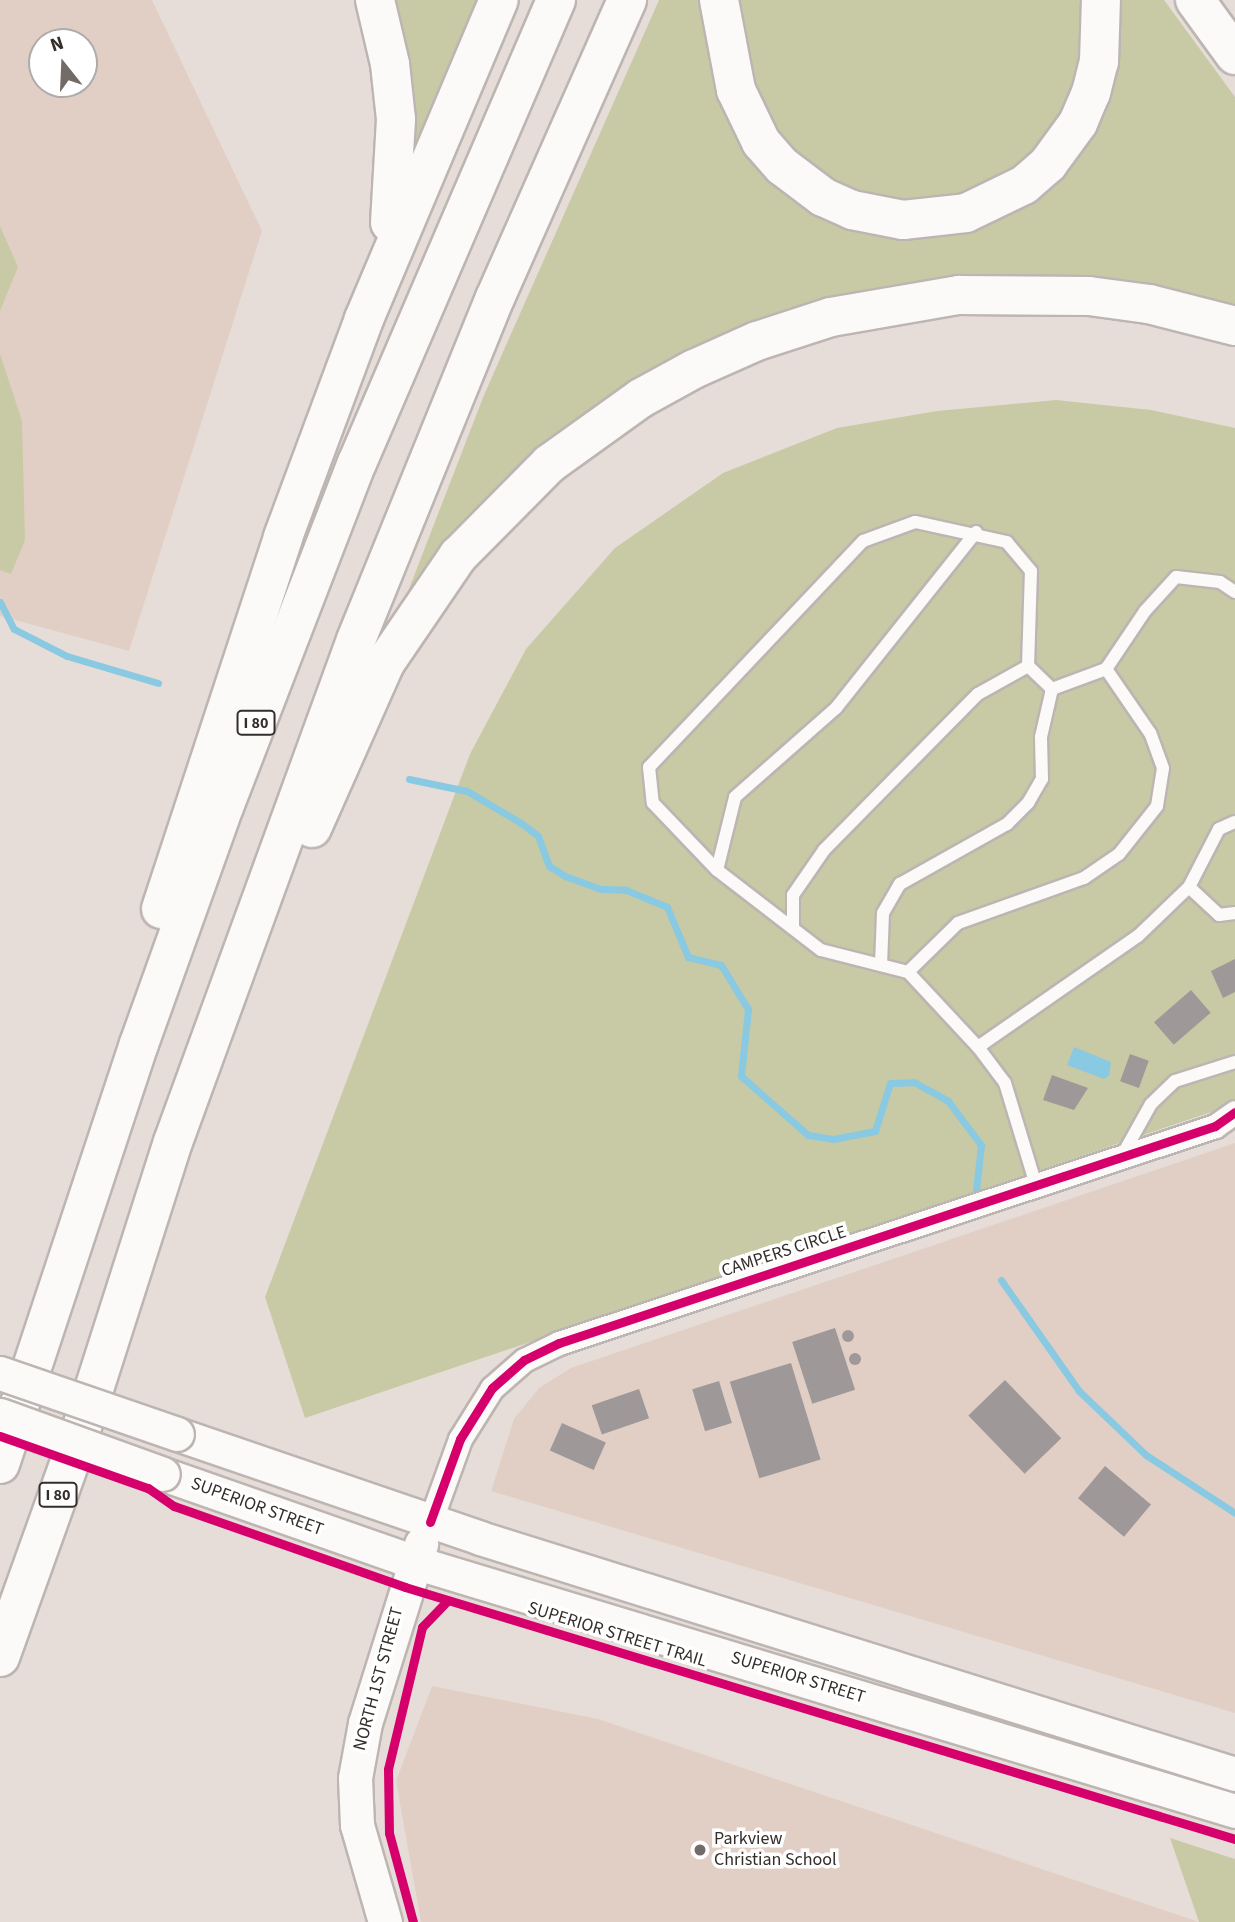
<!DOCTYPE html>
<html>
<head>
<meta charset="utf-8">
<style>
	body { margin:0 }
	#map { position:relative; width:1235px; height:1922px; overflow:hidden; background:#e7ddd8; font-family:"Source Sans 3",sans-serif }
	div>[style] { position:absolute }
	.built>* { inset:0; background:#e1cfc6 }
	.green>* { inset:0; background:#c8caa5 }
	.water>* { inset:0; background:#89c9e2 }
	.stream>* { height:7px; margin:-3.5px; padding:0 3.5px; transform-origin:3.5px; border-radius:3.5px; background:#89c9e2 }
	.building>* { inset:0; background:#9e9898; transform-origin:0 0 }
	.round { border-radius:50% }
	.roads { filter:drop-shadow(2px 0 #bdb5b2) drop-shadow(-2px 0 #bdb5b2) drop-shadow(0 2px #bdb5b2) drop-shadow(0 -2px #bdb5b2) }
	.lane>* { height:12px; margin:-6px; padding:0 6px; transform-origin:6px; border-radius:6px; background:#fbfaf9 }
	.street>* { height:23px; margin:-11.5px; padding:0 11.5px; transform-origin:11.5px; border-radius:11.5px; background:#fbfaf9 }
	.secondary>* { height:33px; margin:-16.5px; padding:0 16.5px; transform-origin:16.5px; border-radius:16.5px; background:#fbfaf9 }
	.highway>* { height:38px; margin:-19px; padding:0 19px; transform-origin:19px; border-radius:19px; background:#fbfaf9 }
	.bridges { filter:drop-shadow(2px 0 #bdb5b2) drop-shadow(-2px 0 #bdb5b2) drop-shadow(0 2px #bdb5b2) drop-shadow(0 -2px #bdb5b2) }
	.secondary-bridge>* { height:33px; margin:-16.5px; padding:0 16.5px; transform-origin:16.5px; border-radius:16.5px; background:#fbfaf9 }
	.cycleway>* { height:9px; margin:-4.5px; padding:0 4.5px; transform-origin:4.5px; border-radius:4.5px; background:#d6006c }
	.dots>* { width:19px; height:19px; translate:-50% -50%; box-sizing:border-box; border:4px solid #fff; border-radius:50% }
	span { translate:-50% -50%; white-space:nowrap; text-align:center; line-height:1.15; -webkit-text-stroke:7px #fff; paint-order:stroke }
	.shield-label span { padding:2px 5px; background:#fff; border:2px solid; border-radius:5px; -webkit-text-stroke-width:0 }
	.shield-label { font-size:16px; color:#342d2a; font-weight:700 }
	.street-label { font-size:18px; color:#342d2a }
	.poi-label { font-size:18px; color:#342d2a }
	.left { translate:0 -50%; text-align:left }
	.north { position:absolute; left:28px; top:28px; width:70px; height:70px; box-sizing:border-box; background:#fff; border:2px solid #aeabaa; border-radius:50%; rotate:342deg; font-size:19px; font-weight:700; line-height:28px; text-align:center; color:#342d2a }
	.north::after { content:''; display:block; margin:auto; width:24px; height:32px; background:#736b67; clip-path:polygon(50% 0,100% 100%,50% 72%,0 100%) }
</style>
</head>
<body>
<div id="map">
	<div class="built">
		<div style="clip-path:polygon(evenodd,0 0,152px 0,262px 231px,129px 651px,0 616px,0 0,42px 42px,84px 42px,84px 84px,42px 84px,42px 42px)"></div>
		<div style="clip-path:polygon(1235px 1143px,1235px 1713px,491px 1491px,514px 1419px,539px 1388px,571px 1368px)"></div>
		<div style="clip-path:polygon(432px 1686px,598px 1719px,1199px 1922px,421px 1922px,396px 1781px)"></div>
	</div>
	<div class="green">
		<div style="clip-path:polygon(379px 0,485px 0,400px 191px)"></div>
		<div style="clip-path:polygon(659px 0,704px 0,739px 128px,895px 229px,1057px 171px,1111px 0,1164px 0,1235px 97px,1235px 316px,1045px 282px,689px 361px,402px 607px,484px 395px)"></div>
		<div style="clip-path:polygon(732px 0,1084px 0,1079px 73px,1047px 139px,1018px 167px,981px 190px,942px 200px,894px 202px,852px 192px,804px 167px,771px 129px,744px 74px)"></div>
		<div style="clip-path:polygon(0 226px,18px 267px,0 311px)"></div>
		<div style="clip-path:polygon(0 354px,22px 421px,25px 540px,11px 574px,0 570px)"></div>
		<div style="clip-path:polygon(1056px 400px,1151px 410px,1235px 428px,1235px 1104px,305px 1418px,265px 1297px,470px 754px,526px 649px,615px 548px,723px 473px,837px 428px,937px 411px)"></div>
		<div style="clip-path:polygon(1170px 1838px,1235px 1859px,1235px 1922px,1199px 1922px)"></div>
	</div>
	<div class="water">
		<div style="clip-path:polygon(1074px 1047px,1111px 1062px,1109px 1076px,1104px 1079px,1067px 1065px)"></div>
	</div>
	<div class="stream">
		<div style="left:0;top:602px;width:30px;rotate:63deg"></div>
		<div style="left:14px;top:629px;width:59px;rotate:27deg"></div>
		<div style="left:67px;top:656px;width:95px;rotate:16.5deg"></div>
		<div style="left:409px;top:779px;width:59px;rotate:11.7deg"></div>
		<div style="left:467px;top:791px;width:63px;rotate:30.7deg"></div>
		<div style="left:521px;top:823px;width:21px;rotate:37deg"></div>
		<div style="left:538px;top:836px;width:32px;rotate:70deg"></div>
		<div style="left:549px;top:866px;width:19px;rotate:32deg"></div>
		<div style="left:565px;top:876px;width:38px;rotate:20deg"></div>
		<div style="left:601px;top:889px;width:25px;rotate:2deg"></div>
		<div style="left:626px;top:890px;width:44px;rotate:22.5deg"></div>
		<div style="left:667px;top:907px;width:54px;rotate:67.2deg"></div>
		<div style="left:688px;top:957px;width:34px;rotate:14deg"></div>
		<div style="left:721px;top:965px;width:52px;rotate:58.5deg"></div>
		<div style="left:748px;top:1009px;width:67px;rotate:96deg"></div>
		<div style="left:741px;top:1076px;width:89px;rotate:41.4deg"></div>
		<div style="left:808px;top:1135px;width:25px;rotate:9deg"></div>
		<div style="left:833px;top:1139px;width:43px;rotate:-10.8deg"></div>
		<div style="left:875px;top:1131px;width:50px;rotate:-72.6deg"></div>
		<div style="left:890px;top:1083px;width:24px;rotate:-2deg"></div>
		<div style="left:914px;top:1082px;width:39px;rotate:29deg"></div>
		<div style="left:948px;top:1101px;width:55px;rotate:53.1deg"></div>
		<div style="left:981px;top:1145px;width:45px;rotate:96.3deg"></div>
		<div style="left:1001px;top:1280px;width:136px;rotate:54.9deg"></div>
		<div style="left:1079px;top:1391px;width:93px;rotate:43.7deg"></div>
		<div style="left:1146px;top:1455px;width:106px;rotate:33.1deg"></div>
	</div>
	<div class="building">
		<div style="clip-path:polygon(1235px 959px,1235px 992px,1223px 998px,1211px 971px)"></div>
		<div style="left:1191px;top:990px;width:30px;height:49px;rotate:49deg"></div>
		<div style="left:1130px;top:1054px;width:20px;height:29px;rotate:20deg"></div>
		<div style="clip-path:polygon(1052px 1075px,1088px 1088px,1074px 1110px,1043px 1100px)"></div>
		<div style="left:835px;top:1328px;width:65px;height:45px;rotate:72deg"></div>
		<div class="round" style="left:842px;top:1330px;width:12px;height:12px"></div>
		<div class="round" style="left:849px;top:1353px;width:12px;height:12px"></div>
		<div style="left:791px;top:1363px;width:101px;height:64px;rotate:73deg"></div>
		<div style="left:1005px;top:1380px;width:81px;height:51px;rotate:46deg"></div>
		<div style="left:719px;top:1381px;width:44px;height:28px;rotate:73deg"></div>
		<div style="left:639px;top:1389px;width:31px;height:50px;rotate:71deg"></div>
		<div style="left:562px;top:1423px;width:48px;height:30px;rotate:24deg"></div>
		<div style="left:1105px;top:1466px;width:60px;height:42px;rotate:40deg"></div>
	</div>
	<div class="roads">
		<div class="lane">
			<div style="left:1235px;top:592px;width:18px;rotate:-146deg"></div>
			<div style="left:1220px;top:582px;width:44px;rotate:-173.5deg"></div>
			<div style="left:1176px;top:577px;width:46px;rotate:132.4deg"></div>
			<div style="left:1145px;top:611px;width:70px;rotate:123.9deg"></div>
			<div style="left:1106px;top:669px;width:58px;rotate:159.7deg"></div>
			<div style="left:1052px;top:689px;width:33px;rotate:-136deg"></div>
			<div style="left:1028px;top:666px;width:95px;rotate:-88.2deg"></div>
			<div style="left:1031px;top:571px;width:38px;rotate:-130deg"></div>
			<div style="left:1007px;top:542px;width:94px;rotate:-167.7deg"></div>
			<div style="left:915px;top:522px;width:55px;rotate:159.9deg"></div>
			<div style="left:863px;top:541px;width:311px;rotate:133.4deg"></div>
			<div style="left:649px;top:767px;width:36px;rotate:84deg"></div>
			<div style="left:653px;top:803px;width:93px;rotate:46.3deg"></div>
			<div style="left:717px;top:870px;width:131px;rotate:37.6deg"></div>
			<div style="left:821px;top:950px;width:90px;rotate:14.2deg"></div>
			<div style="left:908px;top:972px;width:103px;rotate:47deg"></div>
			<div style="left:978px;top:1047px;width:195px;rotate:-34.8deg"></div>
			<div style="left:1138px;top:936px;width:71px;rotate:-43.9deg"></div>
			<div style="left:1189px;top:887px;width:65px;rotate:-62.7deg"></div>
			<div style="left:1219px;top:829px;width:17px;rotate:-24deg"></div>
			<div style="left:717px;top:870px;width:75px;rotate:-76.1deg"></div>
			<div style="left:735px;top:797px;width:135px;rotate:-41.4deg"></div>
			<div style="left:836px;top:708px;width:225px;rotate:-51.5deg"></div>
			<div style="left:1189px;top:887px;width:41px;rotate:43deg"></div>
			<div style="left:1219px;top:915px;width:16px;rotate:-7deg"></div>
			<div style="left:793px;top:928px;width:33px;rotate:-90deg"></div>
			<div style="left:793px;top:895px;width:55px;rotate:-55.4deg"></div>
			<div style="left:824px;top:850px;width:219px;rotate:-45.4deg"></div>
			<div style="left:978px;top:694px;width:57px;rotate:-29.2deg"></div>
			<div style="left:881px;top:965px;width:52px;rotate:-87.8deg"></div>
			<div style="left:883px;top:913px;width:34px;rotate:-60deg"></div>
			<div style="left:900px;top:884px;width:123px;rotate:-29.3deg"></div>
			<div style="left:1007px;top:824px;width:30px;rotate:-45deg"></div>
			<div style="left:1028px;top:803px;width:28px;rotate:-60deg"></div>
			<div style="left:1042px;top:779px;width:42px;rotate:-91.4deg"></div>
			<div style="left:1041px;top:737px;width:49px;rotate:-77.1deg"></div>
			<div style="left:908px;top:972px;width:70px;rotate:-44.4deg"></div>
			<div style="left:958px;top:923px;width:134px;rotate:-19.7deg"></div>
			<div style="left:1084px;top:878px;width:42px;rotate:-34.4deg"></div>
			<div style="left:1119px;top:854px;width:61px;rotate:-51.6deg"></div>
			<div style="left:1157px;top:806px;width:38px;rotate:-81deg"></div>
			<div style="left:1163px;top:768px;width:37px;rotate:-110deg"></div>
			<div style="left:1150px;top:733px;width:78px;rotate:-124.5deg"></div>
			<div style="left:978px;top:1047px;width:45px;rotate:53.1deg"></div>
			<div style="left:1005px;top:1083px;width:107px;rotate:73.1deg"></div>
			<div style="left:1123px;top:1154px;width:57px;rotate:-60.8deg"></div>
			<div style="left:1151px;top:1104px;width:33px;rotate:-44deg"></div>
			<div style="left:1175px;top:1081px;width:63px;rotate:-17.6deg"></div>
		</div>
		<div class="street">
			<div style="left:430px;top:1522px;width:88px;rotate:-70.1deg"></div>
			<div style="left:460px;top:1439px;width:60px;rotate:-57.9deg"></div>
			<div style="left:492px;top:1388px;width:43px;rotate:-41.2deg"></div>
			<div style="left:524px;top:1360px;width:39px;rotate:-26deg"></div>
			<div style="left:559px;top:1343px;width:691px;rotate:-18.3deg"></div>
			<div style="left:1215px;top:1126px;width:24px;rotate:-35deg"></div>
		</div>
		<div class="secondary">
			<div style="left:177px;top:1434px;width:320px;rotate:18.9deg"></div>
			<div style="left:480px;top:1538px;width:791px;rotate:17.36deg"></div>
			<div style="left:163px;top:1474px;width:266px;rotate:19.3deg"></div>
			<div style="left:414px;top:1562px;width:858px;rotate:16.87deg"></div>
			<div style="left:385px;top:1922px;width:101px;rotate:-106.1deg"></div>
			<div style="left:357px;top:1825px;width:47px;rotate:-92.4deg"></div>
			<div style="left:355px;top:1778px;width:56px;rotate:-79.7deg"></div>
			<div style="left:365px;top:1723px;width:188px;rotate:-72.6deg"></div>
		</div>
		<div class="highway">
			<div style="left:375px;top:0;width:66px;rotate:76.8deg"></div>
			<div style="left:390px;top:64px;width:55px;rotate:83.8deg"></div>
			<div style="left:396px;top:119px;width:104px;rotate:93.3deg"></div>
			<div style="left:719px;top:0;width:92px;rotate:79.3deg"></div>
			<div style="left:736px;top:90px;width:58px;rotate:64.3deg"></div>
			<div style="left:761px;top:142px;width:32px;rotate:49deg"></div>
			<div style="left:782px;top:166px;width:51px;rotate:37.1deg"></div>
			<div style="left:823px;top:197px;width:32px;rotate:24deg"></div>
			<div style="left:852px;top:210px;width:52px;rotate:11.1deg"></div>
			<div style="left:903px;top:220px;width:63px;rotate:-6.3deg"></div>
			<div style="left:966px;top:213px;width:64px;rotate:-25.8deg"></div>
			<div style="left:1024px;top:185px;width:32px;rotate:-41deg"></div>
			<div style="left:1048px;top:164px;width:51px;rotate:-53.8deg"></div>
			<div style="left:1078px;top:123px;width:33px;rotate:-67deg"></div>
			<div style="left:1091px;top:93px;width:32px;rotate:-76deg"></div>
			<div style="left:1099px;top:62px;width:62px;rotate:-88.2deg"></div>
			<div style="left:1195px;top:0;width:68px;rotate:54deg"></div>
			<div style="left:312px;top:828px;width:180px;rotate:-66.1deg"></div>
			<div style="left:385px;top:663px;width:130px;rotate:-55.7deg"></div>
			<div style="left:458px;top:556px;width:129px;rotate:-45.3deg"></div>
			<div style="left:549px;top:464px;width:113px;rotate:-35.7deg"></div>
			<div style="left:641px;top:398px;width:60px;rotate:-28.7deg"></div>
			<div style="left:694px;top:369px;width:69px;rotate:-24deg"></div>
			<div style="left:757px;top:341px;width:78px;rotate:-18deg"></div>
			<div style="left:831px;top:317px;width:130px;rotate:-9.8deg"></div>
			<div style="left:959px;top:295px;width:130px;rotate:0.4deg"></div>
			<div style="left:1089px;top:296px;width:61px;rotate:7.6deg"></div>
			<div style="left:1149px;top:304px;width:89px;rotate:14.3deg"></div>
			<div style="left:161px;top:909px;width:391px;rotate:-71.8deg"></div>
			<div style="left:283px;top:537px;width:233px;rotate:-69.6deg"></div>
			<div style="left:364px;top:319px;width:346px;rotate:-67.1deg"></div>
			<div style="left:0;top:1464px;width:442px;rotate:-71.7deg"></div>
			<div style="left:139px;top:1044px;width:252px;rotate:-70.3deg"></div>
			<div style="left:224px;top:807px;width:369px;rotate:-68.9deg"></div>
			<div style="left:357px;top:463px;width:504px;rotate:-66.74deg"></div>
			<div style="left:0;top:1657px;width:238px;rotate:-70.3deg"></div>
			<div style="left:80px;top:1433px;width:305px;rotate:-72.3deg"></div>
			<div style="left:173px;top:1142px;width:534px;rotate:-69.97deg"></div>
			<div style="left:356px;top:640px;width:369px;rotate:-67.9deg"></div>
			<div style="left:495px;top:298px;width:326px;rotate:-66.1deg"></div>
		</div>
	</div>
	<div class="bridges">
		<div class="secondary-bridge">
			<div style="left:0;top:1373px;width:187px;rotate:19deg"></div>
			<div style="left:0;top:1415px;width:173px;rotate:19.9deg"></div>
		</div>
	</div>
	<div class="cycleway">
		<div style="left:0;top:1436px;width:157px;rotate:19.4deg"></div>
		<div style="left:148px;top:1488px;width:32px;rotate:35deg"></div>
		<div style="left:174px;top:1506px;width:245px;rotate:19.3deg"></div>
		<div style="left:405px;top:1587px;width:867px;rotate:16.89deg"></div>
		<div style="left:430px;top:1522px;width:88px;rotate:-70.1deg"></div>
		<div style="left:460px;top:1439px;width:60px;rotate:-57.9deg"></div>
		<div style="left:492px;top:1388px;width:43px;rotate:-41.2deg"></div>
		<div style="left:524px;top:1360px;width:39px;rotate:-26deg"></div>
		<div style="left:559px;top:1343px;width:691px;rotate:-18.3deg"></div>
		<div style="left:1215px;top:1126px;width:24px;rotate:-35deg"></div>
		<div style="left:413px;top:1922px;width:92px;rotate:-105.1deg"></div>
		<div style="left:389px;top:1833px;width:64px;rotate:-90.9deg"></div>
		<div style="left:388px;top:1769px;width:146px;rotate:-76.5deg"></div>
		<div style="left:422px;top:1627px;width:37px;rotate:-46deg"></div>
	</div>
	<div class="dots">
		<div style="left:700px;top:1850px;background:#736b67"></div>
	</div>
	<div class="shield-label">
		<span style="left:256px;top:723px">I 80</span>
		<span style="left:58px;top:1495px">I 80</span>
	</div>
	<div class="street-label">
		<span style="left:784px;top:1252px;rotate:-18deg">CAMPERS CIRCLE</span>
		<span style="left:257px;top:1507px;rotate:20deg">SUPERIOR STREET</span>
		<span style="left:617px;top:1635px;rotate:17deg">SUPERIOR STREET TRAIL</span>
		<span style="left:798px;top:1678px;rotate:17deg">SUPERIOR STREET</span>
		<span style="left:379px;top:1679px;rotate:-75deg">NORTH 1ST STREET</span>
	</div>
	<div class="poi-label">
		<span class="left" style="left:714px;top:1850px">Parkview<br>Christian School</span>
	</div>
	<div class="north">N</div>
</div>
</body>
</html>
